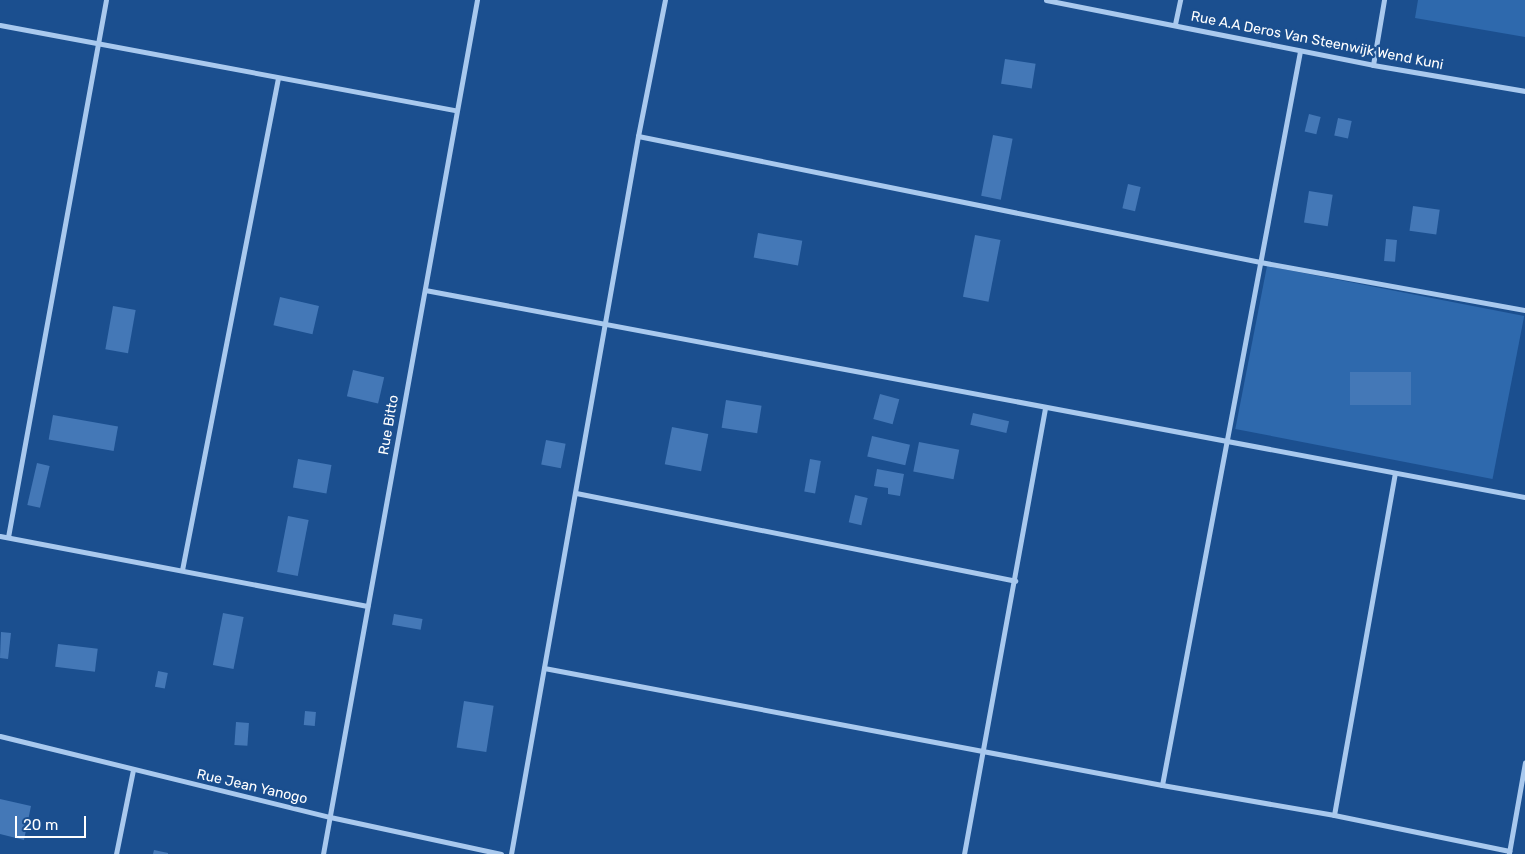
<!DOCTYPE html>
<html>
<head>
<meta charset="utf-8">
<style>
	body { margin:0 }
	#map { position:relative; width:1525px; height:854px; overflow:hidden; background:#1b4f8f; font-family:Rubik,sans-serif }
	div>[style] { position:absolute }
	.green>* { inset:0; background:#2e69ad; transform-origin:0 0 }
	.building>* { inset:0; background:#4478b7; transform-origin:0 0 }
	.street>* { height:5px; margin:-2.5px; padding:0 2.5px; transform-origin:2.5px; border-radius:2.5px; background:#a9c9ee }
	span { translate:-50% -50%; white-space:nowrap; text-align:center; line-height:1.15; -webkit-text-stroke:5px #1b4f8f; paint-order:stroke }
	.street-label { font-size:14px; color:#fff }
	.scale { position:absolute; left:15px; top:816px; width:71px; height:22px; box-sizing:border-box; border:2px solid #fff; border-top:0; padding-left:6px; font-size:15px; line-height:18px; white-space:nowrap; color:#fff; -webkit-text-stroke:4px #1b4f8f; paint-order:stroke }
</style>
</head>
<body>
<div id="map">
	<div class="green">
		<div style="clip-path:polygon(1418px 0,1525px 0,1525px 37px,1415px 18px)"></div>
		<div style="left:1267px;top:266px;width:262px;height:166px;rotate:11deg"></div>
	</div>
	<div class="building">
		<div style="left:1005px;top:59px;width:31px;height:25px;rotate:9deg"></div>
		<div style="left:1309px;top:114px;width:12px;height:18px;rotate:14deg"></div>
		<div style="left:1338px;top:118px;width:14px;height:18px;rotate:12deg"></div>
		<div style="left:993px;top:135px;width:20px;height:62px;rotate:11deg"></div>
		<div style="left:1128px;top:184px;width:13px;height:25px;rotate:13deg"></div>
		<div style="left:1309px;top:191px;width:24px;height:32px;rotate:9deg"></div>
		<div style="left:1413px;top:206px;width:27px;height:25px;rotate:8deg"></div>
		<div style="left:758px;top:233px;width:45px;height:25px;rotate:10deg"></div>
		<div style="left:975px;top:235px;width:26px;height:63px;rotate:11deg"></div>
		<div style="left:1386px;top:239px;width:11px;height:22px;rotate:5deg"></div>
		<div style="left:280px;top:297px;width:40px;height:29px;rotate:13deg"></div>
		<div style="left:113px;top:306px;width:23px;height:44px;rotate:10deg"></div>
		<div style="left:353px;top:370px;width:32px;height:27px;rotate:13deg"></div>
		<div style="left:1350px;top:372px;width:61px;height:33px"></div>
		<div style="left:880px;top:394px;width:20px;height:26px;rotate:15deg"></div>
		<div style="left:726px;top:400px;width:36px;height:28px;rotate:9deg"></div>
		<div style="left:973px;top:413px;width:37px;height:12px;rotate:13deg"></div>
		<div style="left:53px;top:415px;width:66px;height:25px;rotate:10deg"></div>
		<div style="left:672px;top:427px;width:37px;height:38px;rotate:11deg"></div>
		<div style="left:872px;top:436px;width:39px;height:21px;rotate:13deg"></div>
		<div style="left:546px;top:440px;width:20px;height:25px;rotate:11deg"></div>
		<div style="left:919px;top:442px;width:41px;height:30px;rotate:11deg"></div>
		<div style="left:298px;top:459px;width:34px;height:29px;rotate:10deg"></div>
		<div style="left:810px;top:459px;width:11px;height:33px;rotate:10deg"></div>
		<div style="left:37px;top:463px;width:13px;height:43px;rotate:13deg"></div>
		<div style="clip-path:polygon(877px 469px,904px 474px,900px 496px,888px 494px,888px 488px,874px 486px)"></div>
		<div style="left:855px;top:495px;width:13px;height:28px;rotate:13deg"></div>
		<div style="left:288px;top:516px;width:21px;height:57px;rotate:11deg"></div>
		<div style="left:223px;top:613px;width:21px;height:53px;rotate:11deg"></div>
		<div style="left:394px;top:614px;width:29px;height:11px;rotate:10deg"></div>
		<div style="clip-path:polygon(1px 632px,11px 633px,8px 659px,0 658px)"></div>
		<div style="left:58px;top:644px;width:40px;height:23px;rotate:7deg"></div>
		<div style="left:158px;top:671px;width:10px;height:16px;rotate:11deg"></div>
		<div style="left:464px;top:701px;width:30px;height:47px;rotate:9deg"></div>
		<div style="left:305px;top:711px;width:11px;height:14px;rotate:5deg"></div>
		<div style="left:236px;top:722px;width:13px;height:23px;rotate:4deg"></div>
		<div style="clip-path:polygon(0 799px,31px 806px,24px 840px,0 834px)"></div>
		<div style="clip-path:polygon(154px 850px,168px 853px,168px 854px,153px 854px)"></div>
	</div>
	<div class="street">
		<div style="left:1046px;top:0;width:333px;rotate:11.2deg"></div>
		<div style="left:1373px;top:65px;width:154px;rotate:9.7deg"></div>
		<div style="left:1175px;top:24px;width:25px;rotate:-78deg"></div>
		<div style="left:0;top:25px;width:464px;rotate:10.6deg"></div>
		<div style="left:1373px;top:65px;width:66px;rotate:-80.4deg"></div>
		<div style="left:638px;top:136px;width:635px;rotate:11.45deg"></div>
		<div style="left:1260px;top:262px;width:269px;rotate:10.3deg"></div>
		<div style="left:425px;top:290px;width:1119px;rotate:10.66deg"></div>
		<div style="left:576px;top:493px;width:448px;rotate:11.3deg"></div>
		<div style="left:0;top:536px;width:374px;rotate:10.8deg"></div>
		<div style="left:8px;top:537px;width:546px;rotate:-79.66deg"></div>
		<div style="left:182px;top:570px;width:501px;rotate:-78.96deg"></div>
		<div style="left:544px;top:668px;width:629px;rotate:10.72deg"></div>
		<div style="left:1162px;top:785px;width:175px;rotate:9.9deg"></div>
		<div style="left:1334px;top:815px;width:179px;rotate:11.6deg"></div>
		<div style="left:0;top:736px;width:340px;rotate:13.8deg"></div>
		<div style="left:330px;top:817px;width:175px;rotate:12.2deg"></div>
		<div style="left:1162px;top:785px;width:747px;rotate:-79.35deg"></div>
		<div style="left:1334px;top:815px;width:347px;rotate:-79.9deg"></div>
		<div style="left:1509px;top:853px;width:92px;rotate:-80deg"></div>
		<div style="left:116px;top:854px;width:86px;rotate:-78.6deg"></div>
		<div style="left:323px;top:854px;width:868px;rotate:-79.78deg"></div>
		<div style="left:511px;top:854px;width:729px;rotate:-79.97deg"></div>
		<div style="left:638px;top:136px;width:139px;rotate:-78.8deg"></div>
		<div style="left:964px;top:854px;width:454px;rotate:-79.7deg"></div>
	</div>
	<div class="street-label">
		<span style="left:1317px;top:41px;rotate:11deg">Rue A.A Deros Van Steenwijk Wend Kuni</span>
		<span style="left:389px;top:425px;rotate:-80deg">Rue Bitto</span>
		<span style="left:252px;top:787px;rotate:13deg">Rue Jean Yanogo</span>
	</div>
	<div class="scale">20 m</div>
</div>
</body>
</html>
